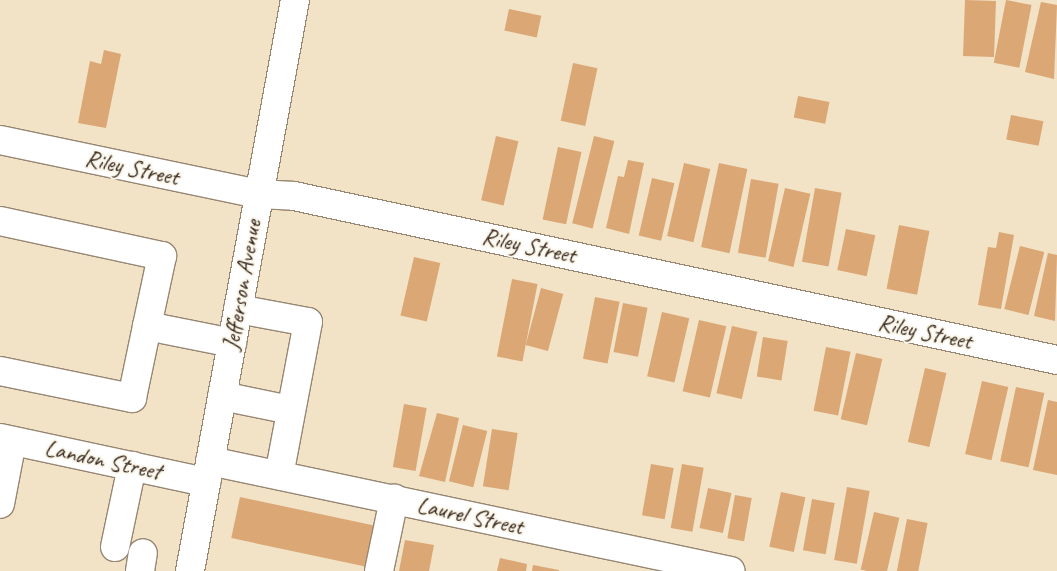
<!DOCTYPE html>
<html>
<head>
<meta charset="utf-8">
<style>
	body { margin:0 }
	#map { position:relative; width:1057px; height:571px; overflow:hidden; background:#f2e2c6; font-family:Caveat,sans-serif }
	div>[style] { position:absolute }
	.building>* { inset:0; background:#dba775; transform-origin:0 0 }
	.roads { filter:drop-shadow(1px 0 #968672) drop-shadow(-1px 0 #968672) drop-shadow(0 1px #968672) drop-shadow(0 -1px #968672) }
	.minor>* { height:28px; margin:-14px; padding:0 14px; transform-origin:14px; border-radius:14px; background:#fff }
	span { translate:-50% -50%; white-space:nowrap; text-align:center; line-height:1.15; -webkit-text-stroke:4px #fbf7ec; paint-order:stroke }
	.street-label { font-size:24px; color:#3b2a1e }
</style>
</head>
<body>
<div id="map">
	<div class="building">
		<div style="left:965px;top:0;width:31px;height:56px;rotate:2deg"></div>
		<div style="left:1006px;top:0;width:26px;height:64px;rotate:11deg"></div>
		<div style="clip-path:polygon(1041px 2px,1057px 5px,1054px 79px,1025px 72px)"></div>
		<div style="left:509px;top:9px;width:33px;height:22px;rotate:12deg"></div>
		<div style="clip-path:polygon(104px 50px,121px 54px,106px 128px,78px 123px,90px 61px,101px 64px)"></div>
		<div style="left:573px;top:63px;width:25px;height:59px;rotate:12deg"></div>
		<div style="left:798px;top:96px;width:32px;height:22px;rotate:11deg"></div>
		<div style="left:1011px;top:115px;width:33px;height:25px;rotate:11deg"></div>
		<div style="left:496px;top:136px;width:23px;height:66px;rotate:13deg"></div>
		<div style="left:594px;top:136px;width:21px;height:90px;rotate:14deg"></div>
		<div style="left:558px;top:147px;width:24px;height:74px;rotate:12deg"></div>
		<div style="clip-path:polygon(628px 160px,644px 163px,629px 234px,606px 228px,618px 176px,624px 177px)"></div>
		<div style="left:684px;top:163px;width:27px;height:75px;rotate:13deg"></div>
		<div style="left:719px;top:163px;width:29px;height:86px;rotate:12deg"></div>
		<div style="left:652px;top:178px;width:23px;height:59px;rotate:13deg"></div>
		<div style="left:751px;top:179px;width:28px;height:75px;rotate:10deg"></div>
		<div style="left:785px;top:188px;width:26px;height:75px;rotate:13deg"></div>
		<div style="left:815px;top:188px;width:27px;height:75px;rotate:10deg"></div>
		<div style="left:899px;top:225px;width:31px;height:65px;rotate:11deg"></div>
		<div style="left:846px;top:229px;width:30px;height:42px;rotate:12deg"></div>
		<div style="clip-path:polygon(999px 232px,1014px 235px,1001px 309px,978px 305px,988px 247px,996px 248px)"></div>
		<div style="left:1020px;top:246px;width:25px;height:65px;rotate:14deg"></div>
		<div style="clip-path:polygon(1048px 253px,1057px 255px,1055px 321px,1034px 316px)"></div>
		<div style="left:414px;top:257px;width:27px;height:60px;rotate:13deg"></div>
		<div style="left:512px;top:279px;width:26px;height:79px;rotate:11deg"></div>
		<div style="left:541px;top:288px;width:23px;height:59px;rotate:15deg"></div>
		<div style="left:595px;top:297px;width:25px;height:63px;rotate:11deg"></div>
		<div style="left:623px;top:303px;width:25px;height:50px;rotate:11deg"></div>
		<div style="left:662px;top:312px;width:28px;height:66px;rotate:13deg"></div>
		<div style="left:699px;top:320px;width:28px;height:73px;rotate:13deg"></div>
		<div style="left:732px;top:326px;width:26px;height:69px;rotate:13deg"></div>
		<div style="left:763px;top:337px;width:25px;height:40px;rotate:9deg"></div>
		<div style="left:826px;top:347px;width:25px;height:65px;rotate:11deg"></div>
		<div style="left:856px;top:353px;width:27px;height:68px;rotate:13deg"></div>
		<div style="left:925px;top:368px;width:22px;height:76px;rotate:13deg"></div>
		<div style="left:982px;top:381px;width:27px;height:75px;rotate:13deg"></div>
		<div style="left:1016px;top:387px;width:29px;height:76px;rotate:12deg"></div>
		<div style="clip-path:polygon(1048px 400px,1057px 402px,1057px 475px,1033px 470px)"></div>
		<div style="left:404px;top:404px;width:23px;height:64px;rotate:10deg"></div>
		<div style="clip-path:polygon(437px 413px,459px 418px,445px 482px,419px 476px)"></div>
		<div style="left:463px;top:425px;width:25px;height:58px;rotate:14deg"></div>
		<div style="left:492px;top:429px;width:26px;height:58px;rotate:9deg"></div>
		<div style="left:651px;top:464px;width:23px;height:52px;rotate:10deg"></div>
		<div style="left:682px;top:464px;width:22px;height:65px;rotate:10deg"></div>
		<div style="left:847px;top:487px;width:23px;height:74px;rotate:10deg"></div>
		<div style="left:708px;top:488px;width:24px;height:41px;rotate:12deg"></div>
		<div style="left:781px;top:492px;width:25px;height:56px;rotate:12deg"></div>
		<div style="left:735px;top:495px;width:17px;height:44px;rotate:10deg"></div>
		<div style="left:240px;top:497px;width:137px;height:42px;rotate:12deg"></div>
		<div style="left:812px;top:499px;width:23px;height:52px;rotate:10deg"></div>
		<div style="left:874px;top:512px;width:26px;height:59px;rotate:13deg"></div>
		<div style="left:907px;top:519px;width:21px;height:53px;rotate:11deg"></div>
		<div style="clip-path:polygon(405px 540px,434px 545px,429px 571px,399px 571px)"></div>
		<div style="clip-path:polygon(500px 558px,527px 564px,526px 571px,497px 571px)"></div>
		<div style="clip-path:polygon(533px 565px,559px 570px,559px 571px,532px 571px)"></div>
	</div>
	<div class="roads">
		<div class="minor">
			<div style="left:0;top:140px;width:264px;rotate:11.8deg"></div>
			<div style="left:258px;top:194px;width:36px;rotate:3deg"></div>
			<div style="left:294px;top:196px;width:780px;rotate:12.13deg"></div>
			<div style="left:0;top:221px;width:166px;rotate:12.2deg"></div>
			<div style="left:162px;top:256px;width:72px;rotate:102.1deg"></div>
			<div style="left:147px;top:326px;width:87px;rotate:11.3deg"></div>
			<div style="left:238px;top:309px;width:71px;rotate:10.5deg"></div>
			<div style="left:308px;top:322px;width:156px;rotate:100.7deg"></div>
			<div style="left:0;top:371px;width:135px;rotate:11.6deg"></div>
			<div style="left:132px;top:398px;width:74px;rotate:-78.2deg"></div>
			<div style="left:222px;top:396px;width:69px;rotate:11.6deg"></div>
			<div style="left:0;top:438px;width:211px;rotate:12.1deg"></div>
			<div style="left:210px;top:461px;width:532px;rotate:11.92deg"></div>
			<div style="left:0;top:504px;width:64px;rotate:-79.2deg"></div>
			<div style="left:115px;top:547px;width:83px;rotate:-78.1deg"></div>
			<div style="left:140px;top:571px;width:18px;rotate:-81deg"></div>
			<div style="left:190px;top:571px;width:581px;rotate:-79.58deg"></div>
			<div style="left:379px;top:571px;width:74px;rotate:-78.2deg"></div>
		</div>
	</div>
	<div class="street-label">
		<span style="left:132px;top:168px;rotate:12deg">Riley Street</span>
		<span style="left:529px;top:246px;rotate:12deg">Riley Street</span>
		<span style="left:242px;top:285px;rotate:-80deg">Jefferson Avenue</span>
		<span style="left:925px;top:332px;rotate:12deg">Riley Street</span>
		<span style="left:103px;top:460px;rotate:12deg">Landon Street</span>
		<span style="left:470px;top:516px;rotate:12deg">Laurel Street</span>
	</div>
</div>
</body>
</html>
